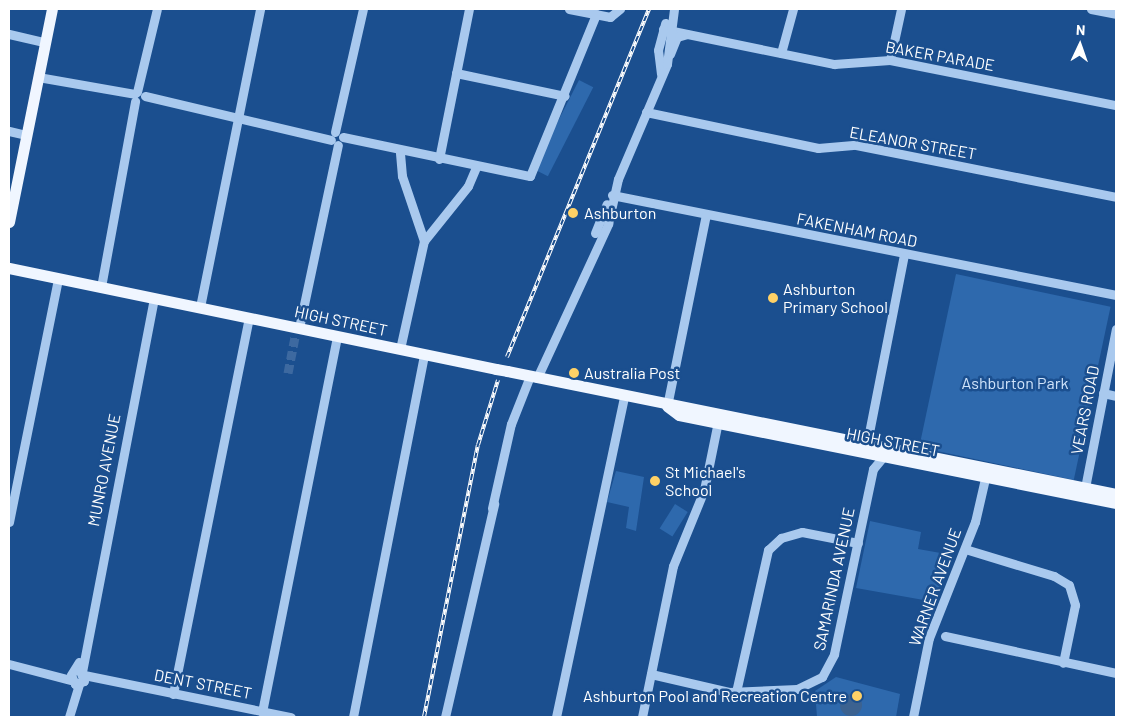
<!DOCTYPE html>
<html>
<head>
<meta charset="utf-8">
<style>
	body { margin:0 }
	#map { position:relative; width:1125px; height:726px; overflow:hidden; background:#1b4f8f; font-family:Barlow,sans-serif }
	div>[style] { position:absolute }
	.green>* { inset:0; background:#2e69ad; transform-origin:0 0 }
	.water>* { inset:0; background:#3c6290 }
	.round { border-radius:50% }
	.minor-tunnel>* { height:9px; margin-top:-4.5px; transform-origin:0; background:repeating-linear-gradient(90deg,#3d69a0 0 9px,transparent 0 13.5px) }
	.minor>* { height:9px; margin:-4.5px; padding:0 4.5px; transform-origin:4.5px; border-radius:4.5px; background:#a9c9ee }
	.major>* { height:11px; margin:-5.5px; padding:0 5.5px; transform-origin:5.5px; border-radius:5.5px; background:#f0f6ff }
	.rail>* { height:4px; margin-top:-2px; transform-origin:0; background:repeating-linear-gradient(90deg,#1b4f8f 0 5.5px,#fff 0 11px); box-sizing:border-box; border-block:1px solid #fff }
	.major-bridge>* { height:11px; margin:-5.5px; padding:0 5.5px; transform-origin:5.5px; border-radius:5.5px; background:#f0f6ff }
	.dots>* { width:14px; height:14px; translate:-50% -50%; box-sizing:border-box; border:2px solid #1b4f8f; border-radius:50% }
	span { translate:-50% -50%; white-space:nowrap; text-align:center; line-height:1.15; -webkit-text-stroke:5px #1b4f8f; paint-order:stroke }
	.street-label { font-size:16px; color:#fff }
	.poi-label { font-size:16px; color:#fff }
	.left { translate:0 -50%; text-align:left }
	.right { translate:-100% -50%; text-align:right }
	.park-label { font-size:16px; color:#cfe3fa }
	.frame { position:absolute; inset:0; border:10px solid #fff; pointer-events:none }
	.north { position:absolute; left:1055px; top:20px; width:50px; height:50px; -webkit-text-stroke:4px #1b4f8f; paint-order:stroke; rotate:3deg; font-size:14px; font-weight:700; line-height:20px; text-align:center; color:#fff }
	.north::after { content:''; display:block; margin:auto; width:18px; height:22px; background:#fff; clip-path:polygon(50% 0,100% 100%,50% 72%,0 100%) }
</style>
</head>
<body>
<div id="map">
	<div class="green">
		<div style="left:579px;top:80px;width:16px;height:100px;rotate:27deg"></div>
		<div style="left:956px;top:274px;width:158px;height:177px;rotate:12deg"></div>
		<div style="clip-path:polygon(616px 471px,644px 477px,636px 531px,626px 528px,629px 507px,607px 502px)"></div>
		<div style="left:675px;top:504px;width:15px;height:29px;rotate:32deg"></div>
		<div style="clip-path:polygon(870px 521px,921px 532px,918px 549px,952px 555px,935px 602px,856px 588px)"></div>
		<div style="clip-path:polygon(836px 677px,900px 694px,896px 717px,817px 717px,815px 691px)"></div>
	</div>
	<div class="water">
		<div class="round" style="left:840px;top:694px;width:22px;height:22px"></div>
	</div>
	<div class="minor-tunnel">
		<div style="left:288px;top:373px;width:37px;rotate:-79deg"></div>
	</div>
	<div class="minor">
		<div style="left:569px;top:9px;width:42px;rotate:11deg"></div>
		<div style="left:610px;top:17px;width:13px;rotate:-39deg"></div>
		<div style="left:1091px;top:9px;width:25px;rotate:11deg"></div>
		<div style="left:663px;top:29px;width:175px;rotate:11.6deg"></div>
		<div style="left:834px;top:64px;width:56px;rotate:-4.1deg"></div>
		<div style="left:890px;top:60px;width:230px;rotate:11.3deg"></div>
		<div style="left:9px;top:34px;width:37px;rotate:13deg"></div>
		<div style="left:781px;top:53px;width:46px;rotate:-74.7deg"></div>
		<div style="left:670px;top:54px;width:18px;rotate:-68deg"></div>
		<div style="left:677px;top:37px;width:10px;rotate:-17deg"></div>
		<div style="left:890px;top:60px;width:52px;rotate:-77.8deg"></div>
		<div style="left:456px;top:73px;width:111px;rotate:11.9deg"></div>
		<div style="left:661px;top:74px;width:24px;rotate:-97deg"></div>
		<div style="left:658px;top:50px;width:28px;rotate:-75deg"></div>
		<div style="left:38px;top:77px;width:98px;rotate:9.9deg"></div>
		<div style="left:137px;top:92px;width:85px;rotate:-76.5deg"></div>
		<div style="left:145px;top:96px;width:191px;rotate:13.3deg"></div>
		<div style="left:646px;top:112px;width:176px;rotate:11.8deg"></div>
		<div style="left:818px;top:148px;width:38px;rotate:-5deg"></div>
		<div style="left:856px;top:145px;width:265px;rotate:11.3deg"></div>
		<div style="left:9px;top:131px;width:17px;rotate:13deg"></div>
		<div style="left:335px;top:132px;width:126px;rotate:-77.2deg"></div>
		<div style="left:343px;top:137px;width:191px;rotate:11.8deg"></div>
		<div style="left:530px;top:176px;width:175px;rotate:-67.8deg"></div>
		<div style="left:439px;top:159px;width:153px;rotate:-78.7deg"></div>
		<div style="left:612px;top:195px;width:514px;rotate:11.22deg"></div>
		<div style="left:595px;top:233px;width:31px;rotate:-68deg"></div>
		<div style="left:424px;top:241px;width:70px;rotate:-51.3deg"></div>
		<div style="left:468px;top:186px;width:21px;rotate:-67deg"></div>
		<div style="left:101px;top:287px;width:189px;rotate:-79.6deg"></div>
		<div style="left:200px;top:307px;width:304px;rotate:-78.6deg"></div>
		<div style="left:299px;top:328px;width:187px;rotate:-78deg"></div>
		<div style="left:400px;top:349px;width:111px;rotate:-77.5deg"></div>
		<div style="left:424px;top:241px;width:69px;rotate:-108.7deg"></div>
		<div style="left:402px;top:176px;width:24px;rotate:-95deg"></div>
		<div style="left:537px;top:378px;width:170px;rotate:-65.2deg"></div>
		<div style="left:608px;top:224px;width:46px;rotate:-77.5deg"></div>
		<div style="left:618px;top:179px;width:125px;rotate:-66.9deg"></div>
		<div style="left:667px;top:64px;width:55px;rotate:-82.7deg"></div>
		<div style="left:1103px;top:393px;width:13px;rotate:13deg"></div>
		<div style="left:667px;top:406px;width:195px;rotate:-78.5deg"></div>
		<div style="left:867px;top:443px;width:192px;rotate:-78.9deg"></div>
		<div style="left:1084px;top:493px;width:167px;rotate:-79deg"></div>
		<div style="left:492px;top:508px;width:86px;rotate:-77.3deg"></div>
		<div style="left:511px;top:424px;width:52px;rotate:-68.4deg"></div>
		<div style="left:9px;top:522px;width:249px;rotate:-78.6deg"></div>
		<div style="left:965px;top:549px;width:93px;rotate:16.9deg"></div>
		<div style="left:1054px;top:576px;width:17px;rotate:31deg"></div>
		<div style="left:1069px;top:585px;width:21px;rotate:73deg"></div>
		<div style="left:1075px;top:605px;width:59px;rotate:101.7deg"></div>
		<div style="left:945px;top:636px;width:175px;rotate:12.2deg"></div>
		<div style="left:79px;top:662px;width:15px;rotate:122deg"></div>
		<div style="left:71px;top:675px;width:10px;rotate:66deg"></div>
		<div style="left:75px;top:684px;width:9px;rotate:-18deg"></div>
		<div style="left:84px;top:681px;width:11px;rotate:-112deg"></div>
		<div style="left:9px;top:664px;width:64px;rotate:14.5deg"></div>
		<div style="left:82px;top:672px;width:381px;rotate:-79.1deg"></div>
		<div style="left:651px;top:674px;width:80px;rotate:13deg"></div>
		<div style="left:729px;top:692px;width:68px;rotate:-2.5deg"></div>
		<div style="left:797px;top:689px;width:28px;rotate:-26deg"></div>
		<div style="left:822px;top:677px;width:26px;rotate:-62deg"></div>
		<div style="left:834px;top:654px;width:189px;rotate:-78.1deg"></div>
		<div style="left:873px;top:469px;width:17px;rotate:-50deg"></div>
		<div style="left:84px;top:675px;width:211px;rotate:11.5deg"></div>
		<div style="left:736px;top:692px;width:146px;rotate:-77.3deg"></div>
		<div style="left:768px;top:550px;width:18px;rotate:-43deg"></div>
		<div style="left:781px;top:538px;width:22px;rotate:-16deg"></div>
		<div style="left:802px;top:532px;width:57px;rotate:11.1deg"></div>
		<div style="left:173px;top:694px;width:384px;rotate:-78.6deg"></div>
		<div style="left:262px;top:712px;width:383px;rotate:-78.7deg"></div>
		<div style="left:69px;top:717px;width:34px;rotate:-73deg"></div>
		<div style="left:353px;top:717px;width:370px;rotate:-78.9deg"></div>
		<div style="left:445px;top:717px;width:219px;rotate:-77deg"></div>
		<div style="left:556px;top:717px;width:327px;rotate:-78deg"></div>
		<div style="left:642px;top:717px;width:154px;rotate:-78.4deg"></div>
		<div style="left:673px;top:566px;width:82px;rotate:-67.8deg"></div>
		<div style="left:704px;top:490px;width:76px;rotate:-78.5deg"></div>
		<div style="left:913px;top:717px;width:81px;rotate:-78.6deg"></div>
		<div style="left:929px;top:638px;width:125px;rotate:-68.4deg"></div>
		<div style="left:975px;top:522px;width:53px;rotate:-77deg"></div>
	</div>
	<div class="major">
		<div style="left:9px;top:222px;width:217px;rotate:-78.6deg"></div>
		<div style="left:9px;top:268px;width:497px;rotate:11.7deg"></div>
		<div style="left:507px;top:371px;width:621px;rotate:11.42deg"></div>
		<div style="left:667px;top:406px;width:15px;rotate:37deg"></div>
		<div style="left:679px;top:415px;width:446px;rotate:11.4deg"></div>
	</div>
	<div class="rail">
		<div style="left:507px;top:357px;width:376px;rotate:-67.8deg"></div>
		<div style="left:424px;top:717px;width:277px;rotate:-78.8deg"></div>
		<div style="left:478px;top:445px;width:68px;rotate:-72.9deg"></div>
	</div>
	<div class="major-bridge">
		<div style="left:496px;top:369px;width:11px;rotate:10deg"></div>
	</div>
	<div class="dots">
		<div style="left:573px;top:213px;background:#ffd166"></div>
		<div style="left:773px;top:298px;background:#ffd166"></div>
		<div style="left:574px;top:373px;background:#ffd166"></div>
		<div style="left:655px;top:481px;background:#ffd166"></div>
		<div style="left:857px;top:696px;background:#ffd166"></div>
	</div>
	<div class="street-label">
		<span style="left:940px;top:56px;rotate:10deg">BAKER PARADE</span>
		<span style="left:913px;top:143px;rotate:10deg">ELEANOR STREET</span>
		<span style="left:857px;top:230px;rotate:11deg">FAKENHAM ROAD</span>
		<span style="left:341px;top:321px;rotate:12deg">HIGH STREET</span>
		<span style="left:1085px;top:410px;rotate:-79deg">VEARS ROAD</span>
		<span style="left:893px;top:442px;rotate:11deg">HIGH STREET</span>
		<span style="left:104px;top:470px;rotate:-79deg">MUNRO AVENUE</span>
		<span style="left:834px;top:579px;rotate:-78deg">SAMARINDA AVENUE</span>
		<span style="left:935px;top:587px;rotate:-70deg">WARNER AVENUE</span>
		<span style="left:203px;top:684px;rotate:11deg">DENT STREET</span>
	</div>
	<div class="poi-label">
		<span class="left" style="left:584px;top:213px">Ashburton</span>
		<span class="left" style="left:783px;top:298px">Ashburton<br>Primary School</span>
		<span class="left" style="left:584px;top:373px">Australia Post</span>
		<span class="left" style="left:665px;top:481px">St Michael's<br>School</span>
		<span class="right" style="left:847px;top:696px">Ashburton Pool and Recreation Centre</span>
	</div>
	<div class="park-label">
		<span style="left:1015px;top:383px">Ashburton Park</span>
	</div>
	<div class="frame"></div>
	<div class="north">N</div>
</div>
</body>
</html>
